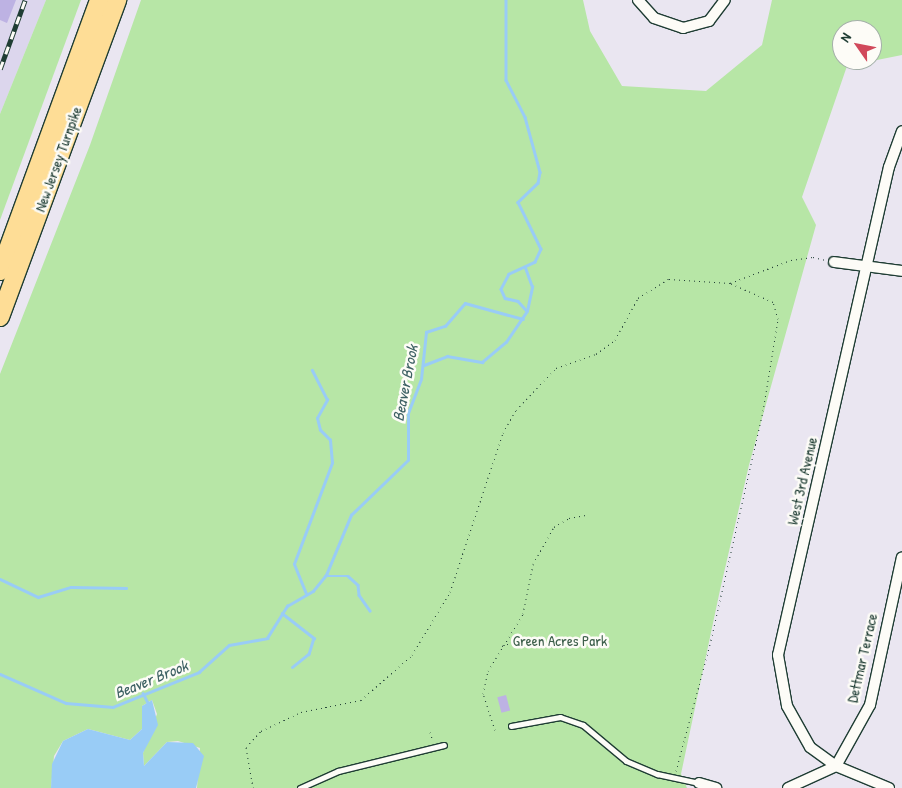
<!DOCTYPE html>
<html>
<head>
<meta charset="utf-8">
<style>
	body { margin:0 }
	#map { position:relative; width:902px; height:788px; overflow:hidden; background:#eae6f1; font-family:"Patrick Hand",sans-serif }
	div>[style] { position:absolute }
	.built>* { inset:0; background:#dcd6ed }
	.green>* { inset:0; background:#b7e6a6 }
	.water>* { inset:0; background:#99ccf6 }
	.stream>* { height:2.5px; margin:-1.25px; padding:0 1.25px; transform-origin:1.25px; border-radius:1.25px; background:#99ccf6 }
	.building>* { inset:0; background:#bdb2e3; transform-origin:0 0 }
	.path>* { height:1px; margin-top:-0.5px; transform-origin:0; background:repeating-linear-gradient(90deg,#1f3d34 0 1px,transparent 0 5px) }
	.roads { filter:drop-shadow(1px 0 #1f3d34) drop-shadow(-1px 0 #1f3d34) drop-shadow(0 1px #1f3d34) drop-shadow(0 -1px #1f3d34) }
	.service>* { height:5px; margin:-2.5px; padding:0 2.5px; transform-origin:2.5px; border-radius:2.5px; background:#fdfcf7 }
	.minor>* { height:10px; margin:-5px; padding:0 5px; transform-origin:5px; border-radius:5px; background:#fdfcf7 }
	.motorway>* { height:18px; margin:-9px; padding:0 9px; transform-origin:9px; border-radius:9px; background:#fedd96 }
	.rail>* { height:4.5px; margin-top:-2.25px; transform-origin:0; background:repeating-linear-gradient(90deg,#fdfcf7 0 8px,#1f3d34 0 16px); box-sizing:border-box; border-block:1px solid #1f3d34 }
	span { translate:-50% -50%; white-space:nowrap; text-align:center; line-height:1.15; -webkit-text-stroke:5px #fdfcf7; paint-order:stroke }
	.street-label { font-size:15px; color:#1f3d34 }
	.park-label { font-size:15px; color:#3d5f4b }
	.water-label { font-size:16px; color:#3e6164; font-style:italic }
	.north { position:absolute; left:832px; top:20px; width:50px; height:50px; box-sizing:border-box; background:#fdfcf7; border:1px solid #a4b0a9; border-radius:50%; rotate:303deg; font-size:14px; font-weight:700; line-height:20px; text-align:center; color:#1f3d34 }
	.north::after { content:''; display:block; margin:auto; width:18px; height:22px; background:#d1495b; clip-path:polygon(50% 0,100% 100%,50% 72%,0 100%) }
</style>
</head>
<body>
<div id="map">
	<div class="built">
		<div style="clip-path:polygon(0 0,46px 0,0 114px)"></div>
	</div>
	<div class="green">
		<div style="clip-path:polygon(46px 0,81px 0,0 220px,0 114px)"></div>
		<div style="clip-path:polygon(evenodd,141px 0,583px 0,590px 31px,622px 86px,706px 91px,762px 45px,772px 0,902px 0,902px 55px,847px 66px,802px 197px,816px 225px,749px 465px,720px 590px,681px 774px,687px 788px,197px 788px,200px 748px,178px 741px,167px 742px,144px 766px,143px 753px,157px 714px,152px 700px,142px 706px,142px 729px,130px 740px,88px 729px,63px 741px,54px 756px,51px 788px,0 788px,0 374px,90px 145px,141px 0,842px 30px,872px 30px,872px 60px,842px 60px,842px 30px)"></div>
	</div>
	<div class="water">
		<div style="clip-path:polygon(152px 700px,158px 725px,143px 753px,144px 766px,167px 742px,193px 743px,204px 756px,196px 788px,51px 788px,52px 764px,63px 741px,88px 729px,130px 740px,142px 729px,142px 706px)"></div>
	</div>
	<div class="stream">
		<div style="left:506px;top:0;width:80px;rotate:90deg"></div>
		<div style="left:506px;top:80px;width:42px;rotate:62.8deg"></div>
		<div style="left:525px;top:117px;width:57px;rotate:74.7deg"></div>
		<div style="left:540px;top:172px;width:11px;rotate:100deg"></div>
		<div style="left:538px;top:183px;width:28px;rotate:136deg"></div>
		<div style="left:518px;top:202px;width:52px;rotate:63.9deg"></div>
		<div style="left:541px;top:249px;width:14px;rotate:115deg"></div>
		<div style="left:535px;top:262px;width:29px;rotate:155deg"></div>
		<div style="left:509px;top:274px;width:17px;rotate:118deg"></div>
		<div style="left:501px;top:289px;width:10px;rotate:66deg"></div>
		<div style="left:505px;top:298px;width:13px;rotate:13deg"></div>
		<div style="left:518px;top:301px;width:13px;rotate:48deg"></div>
		<div style="left:424px;top:365px;width:25px;rotate:-21deg"></div>
		<div style="left:447px;top:356px;width:36px;rotate:10deg"></div>
		<div style="left:482px;top:362px;width:31px;rotate:-40deg"></div>
		<div style="left:506px;top:342px;width:37px;rotate:-56deg"></div>
		<div style="left:527px;top:311px;width:25px;rotate:-78deg"></div>
		<div style="left:532px;top:287px;width:20px;rotate:-110deg"></div>
		<div style="left:325px;top:576px;width:23px"></div>
		<div style="left:348px;top:576px;width:13px;rotate:42deg"></div>
		<div style="left:358px;top:585px;width:10px;rotate:84deg"></div>
		<div style="left:359px;top:595px;width:19px;rotate:55deg"></div>
		<div style="left:0;top:579px;width:42px;rotate:25.3deg"></div>
		<div style="left:38px;top:597px;width:34px;rotate:-17deg"></div>
		<div style="left:71px;top:587px;width:55px;rotate:1deg"></div>
		<div style="left:306px;top:594px;width:32px;rotate:-112deg"></div>
		<div style="left:294px;top:564px;width:108px;rotate:-69.4deg"></div>
		<div style="left:332px;top:463px;width:23px;rotate:-95deg"></div>
		<div style="left:330px;top:440px;width:14px;rotate:-135deg"></div>
		<div style="left:320px;top:430px;width:12px;rotate:-104deg"></div>
		<div style="left:317px;top:418px;width:21px;rotate:-61deg"></div>
		<div style="left:327px;top:400px;width:33px;rotate:-117deg"></div>
		<div style="left:282px;top:613px;width:41px;rotate:38deg"></div>
		<div style="left:314px;top:638px;width:17px;rotate:107deg"></div>
		<div style="left:309px;top:654px;width:21px;rotate:141deg"></div>
		<div style="left:0;top:674px;width:72px;rotate:23.7deg"></div>
		<div style="left:66px;top:703px;width:47px;rotate:4.9deg"></div>
		<div style="left:113px;top:707px;width:93px;rotate:-22.1deg"></div>
		<div style="left:199px;top:672px;width:40px;rotate:-42deg"></div>
		<div style="left:229px;top:645px;width:39px;rotate:-10deg"></div>
		<div style="left:267px;top:638px;width:38px;rotate:-58deg"></div>
		<div style="left:287px;top:606px;width:30px;rotate:-30deg"></div>
		<div style="left:313px;top:591px;width:21px;rotate:-51deg"></div>
		<div style="left:326px;top:575px;width:65px;rotate:-67.4deg"></div>
		<div style="left:351px;top:515px;width:79px;rotate:-44deg"></div>
		<div style="left:408px;top:460px;width:47px;rotate:-90deg"></div>
		<div style="left:408px;top:413px;width:36px;rotate:-69deg"></div>
		<div style="left:421px;top:379px;width:47px;rotate:-83.9deg"></div>
		<div style="left:426px;top:332px;width:20px;rotate:-18deg"></div>
		<div style="left:445px;top:326px;width:30px;rotate:-49deg"></div>
		<div style="left:465px;top:303px;width:60px;rotate:15.4deg"></div>
		<div style="left:143px;top:693px;width:13px;rotate:63deg"></div>
	</div>
	<div class="building">
		<div style="clip-path:polygon(0 0,16px 0,7px 23px,0 20px)"></div>
		<div style="left:506px;top:695px;width:16px;height:9px;rotate:75deg"></div>
	</div>
	<div class="path">
		<div style="left:502px;top:646px;width:15px;rotate:-20deg"></div>
		<div style="left:495px;top:730px;width:38px;rotate:-108deg"></div>
		<div style="left:483px;top:694px;width:24px;rotate:-78deg"></div>
		<div style="left:488px;top:671px;width:67px;rotate:-58.4deg"></div>
		<div style="left:523px;top:614px;width:51px;rotate:-78.7deg"></div>
		<div style="left:533px;top:564px;width:43px;rotate:-60.4deg"></div>
		<div style="left:554px;top:527px;width:17px;rotate:-31deg"></div>
		<div style="left:569px;top:518px;width:17px;rotate:-10deg"></div>
		<div style="left:430px;top:732px;width:9px;rotate:72deg"></div>
		<div style="left:676px;top:771px;width:136px;rotate:-75deg"></div>
		<div style="left:711px;top:640px;width:235px;rotate:-77.2deg"></div>
		<div style="left:763px;top:411px;width:93px;rotate:-80.7deg"></div>
		<div style="left:778px;top:319px;width:18px;rotate:-106deg"></div>
		<div style="left:773px;top:302px;width:47px;rotate:-156.2deg"></div>
		<div style="left:253px;top:788px;width:42px;rotate:-99.7deg"></div>
		<div style="left:246px;top:747px;width:22px;rotate:-47deg"></div>
		<div style="left:261px;top:731px;width:44px;rotate:-25.4deg"></div>
		<div style="left:301px;top:712px;width:61px;rotate:-11.3deg"></div>
		<div style="left:361px;top:700px;width:68px;rotate:-41.4deg"></div>
		<div style="left:412px;top:655px;width:74px;rotate:-58.9deg"></div>
		<div style="left:450px;top:592px;width:168px;rotate:-71.6deg"></div>
		<div style="left:503px;top:433px;width:26px;rotate:-61deg"></div>
		<div style="left:516px;top:410px;width:58px;rotate:-46.4deg"></div>
		<div style="left:556px;top:368px;width:42px;rotate:-19.3deg"></div>
		<div style="left:596px;top:354px;width:24px;rotate:-36deg"></div>
		<div style="left:615px;top:340px;width:48px;rotate:-61.3deg"></div>
		<div style="left:638px;top:298px;width:36px;rotate:-32deg"></div>
		<div style="left:669px;top:279px;width:61px;rotate:3.8deg"></div>
		<div style="left:730px;top:283px;width:65px;rotate:-20.7deg"></div>
		<div style="left:791px;top:260px;width:22px;rotate:-8deg"></div>
		<div style="left:813px;top:257px;width:13px;rotate:13deg"></div>
	</div>
	<div class="roads">
		<div class="service">
			<div style="left:511px;top:726px;width:50px;rotate:-10.4deg"></div>
			<div style="left:560px;top:717px;width:24px;rotate:19deg"></div>
			<div style="left:583px;top:725px;width:56px;rotate:39.9deg"></div>
			<div style="left:626px;top:761px;width:34px;rotate:23deg"></div>
			<div style="left:657px;top:774px;width:43px;rotate:12.1deg"></div>
			<div style="left:300px;top:788px;width:42px;rotate:-24.1deg"></div>
			<div style="left:338px;top:771px;width:109px;rotate:-13.8deg"></div>
		</div>
		<div class="minor">
			<div style="left:638px;top:0;width:24px;rotate:48deg"></div>
			<div style="left:654px;top:18px;width:31px;rotate:19deg"></div>
			<div style="left:683px;top:28px;width:27px;rotate:-15deg"></div>
			<div style="left:709px;top:21px;width:26px;rotate:-53deg"></div>
			<div style="left:834px;top:262px;width:69px;rotate:7.5deg"></div>
			<div style="left:699px;top:783px;width:18px;rotate:16deg"></div>
			<div style="left:788px;top:788px;width:53px;rotate:-24.6deg"></div>
			<div style="left:836px;top:766px;width:70px;rotate:-60.9deg"></div>
			<div style="left:870px;top:705px;width:151px;rotate:-77.8deg"></div>
			<div style="left:889px;top:788px;width:57px;rotate:-157.5deg"></div>
			<div style="left:836px;top:766px;width:32px;rotate:-144deg"></div>
			<div style="left:810px;top:747px;width:47px;rotate:-119.3deg"></div>
			<div style="left:787px;top:706px;width:52px;rotate:-100deg"></div>
			<div style="left:778px;top:655px;width:500px;rotate:-77.19deg"></div>
			<div style="left:889px;top:167px;width:38px;rotate:-70deg"></div>
		</div>
		<div class="motorway">
			<div style="left:0;top:271px;width:289px;rotate:-69.9deg"></div>
			<div style="left:0;top:317px;width:338px;rotate:-69.7deg"></div>
		</div>
	</div>
	<div class="rail">
		<div style="left:0;top:69px;width:73px;rotate:-70.1deg"></div>
	</div>
	<div class="street-label">
		<span style="left:58px;top:159px;rotate:-70deg">New Jersey Turnpike</span>
		<span style="left:802px;top:481px;rotate:-77deg">West 3rd Avenue</span>
		<span style="left:862px;top:658px;rotate:-77deg">Dettmar Terrace</span>
	</div>
	<div class="park-label">
		<span style="left:560px;top:641px">Green Acres Park</span>
	</div>
	<div class="water-label">
		<span style="left:405px;top:383px;rotate:-79deg">Beaver Brook</span>
		<span style="left:151px;top:679px;rotate:-22deg">Beaver Brook</span>
	</div>
	<div class="north">N</div>
</div>
</body>
</html>
